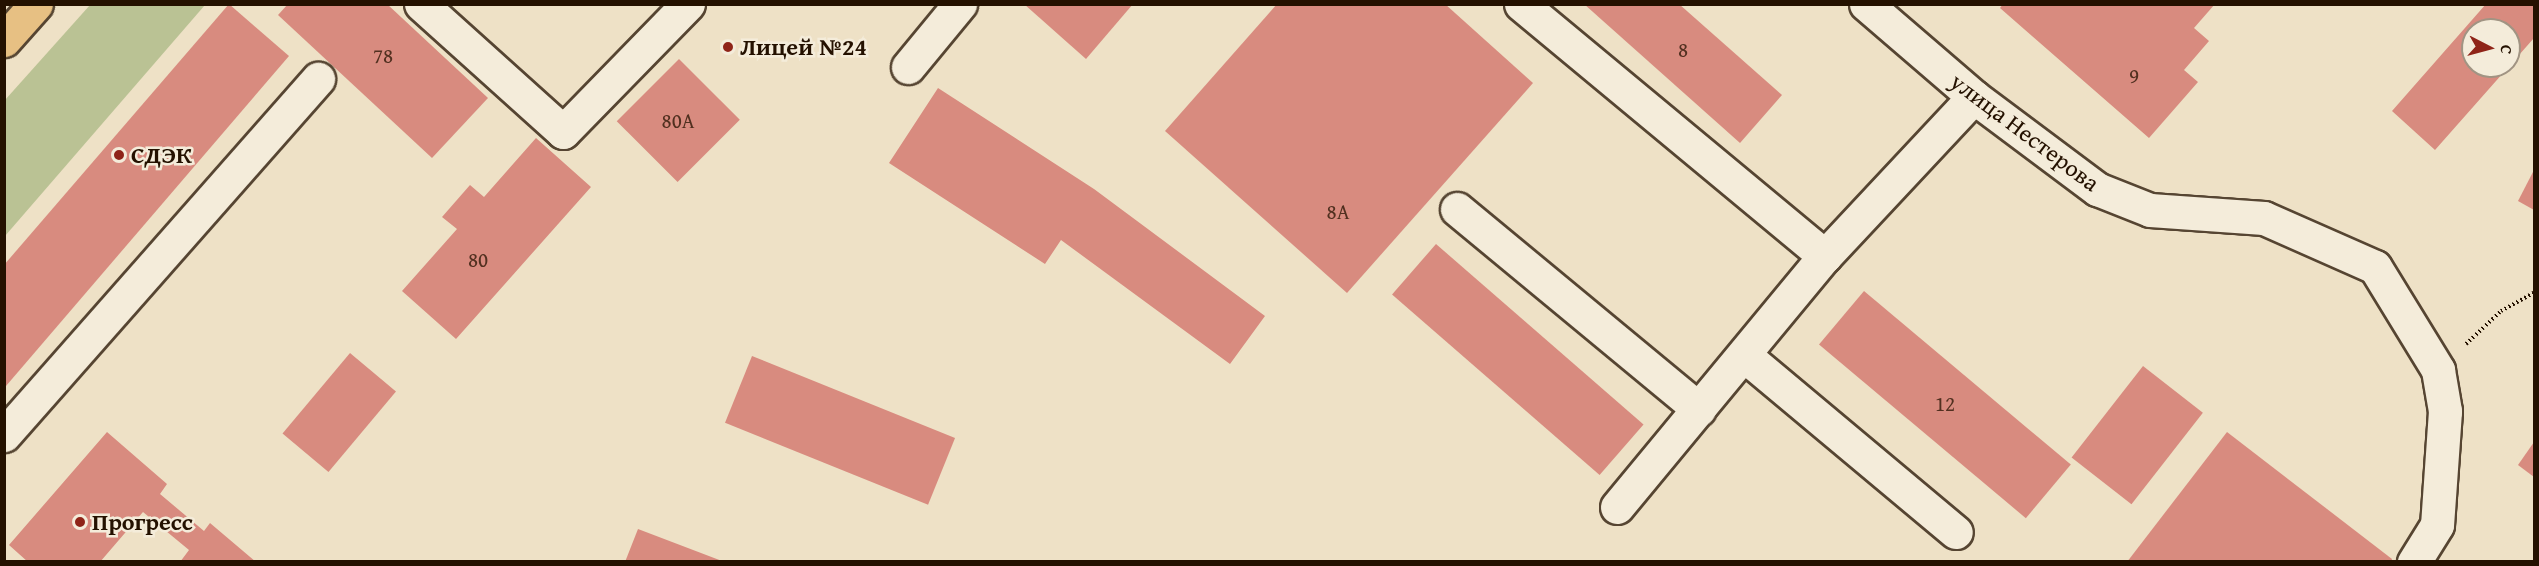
<!DOCTYPE html>
<html>
<head>
<meta charset="utf-8">
<style>
	body { margin:0 }
	#map { position:relative; width:2539px; height:566px; overflow:hidden; background:#eee1c6; font-family:"Gentium Book Plus",serif }
	div>[style] { position:absolute }
	.green>* { inset:0; background:#bac294 }
	.building>* { inset:0; background:#d88b7f; transform-origin:0 0 }
	.path>* { height:4px; margin-top:-2px; transform-origin:0; background:repeating-linear-gradient(90deg,#241100 0 1.5px,transparent 0 4.5px) }
	.roads { filter:drop-shadow(2px 0 #564532) drop-shadow(-2px 0 #564532) drop-shadow(0 2px #564532) drop-shadow(0 -2px #564532) }
	.minor>* { height:33px; margin:-16.5px; padding:0 16.5px; transform-origin:16.5px; border-radius:16.5px; background:#f4ecda }
	.major>* { height:33px; margin:-16.5px; padding:0 16.5px; transform-origin:16.5px; border-radius:16.5px; background:#e7c083 }
	.dots>* { width:16px; height:16px; translate:-50% -50%; box-sizing:border-box; border:3px solid #f4ecda; border-radius:50% }
	span { translate:-50% -50%; white-space:nowrap; text-align:center; line-height:1.15; -webkit-text-stroke:5px #f4ecda; paint-order:stroke }
	.number-label { font-size:21px; color:#513020 }
	.number-label span { -webkit-text-stroke-width:0 }
	.poi-label { font-size:24px; color:#241100; font-weight:700 }
	.left { translate:0 -50%; text-align:left }
	.street-label { font-size:24px; color:#241100 }
	.frame { position:absolute; inset:0; border:6px solid #241100; pointer-events:none }
	.north { position:absolute; left:2461px; top:18px; width:60px; height:60px; box-sizing:border-box; background:#f4ecda; border:2px solid #a19483; border-radius:50%; rotate:96deg; font-size:16px; font-weight:700; line-height:24px; text-align:center; color:#241100 }
	.north::after { content:''; display:block; margin:auto; width:21px; height:27px; background:#8f2418; clip-path:polygon(50% 0,100% 100%,50% 72%,0 100%) }
</style>
</head>
<body>
<div id="map">
	<div class="green">
		<div style="clip-path:polygon(90px 5px,205px 5px,5px 236px,5px 100px)"></div>
	</div>
	<div class="building">
		<div style="clip-path:polygon(229px 4px,289px 56px,6px 386px,4px 265px)"></div>
		<div style="clip-path:polygon(288px 4px,387px 4px,488px 98px,432px 158px,278px 15px)"></div>
		<div style="clip-path:polygon(1024px 4px,1133px 4px,1086px 59px)"></div>
		<div style="clip-path:polygon(1277px 4px,1445px 4px,1533px 83px,1347px 293px,1165px 131px)"></div>
		<div style="clip-path:polygon(1584px 4px,1679px 4px,1782px 95px,1740px 143px)"></div>
		<div style="clip-path:polygon(2003px 4px,2215px 4px,2194px 28px,2209px 41px,2184px 70px,2198px 82px,2149px 138px,2000px 8px)"></div>
		<div style="clip-path:polygon(evenodd,2486px 4px,2534px 4px,2534px 38px,2435px 150px,2392px 111px,2486px 4px,2473px 30px,2509px 30px,2509px 66px,2473px 66px,2473px 30px)"></div>
		<div style="left:679px;top:59px;width:86px;height:88px;rotate:45deg"></div>
		<div style="clip-path:polygon(938px 88px,1094px 189px,1265px 316px,1230px 364px,1061px 240px,1045px 264px,889px 163px)"></div>
		<div style="clip-path:polygon(536px 138px,591px 187px,456px 339px,402px 291px,457px 229px,442px 217px,470px 185px,484px 197px)"></div>
		<div style="clip-path:polygon(2534px 170px,2534px 210px,2518px 201px)"></div>
		<div style="left:1436px;top:244px;width:275px;height:67px;rotate:41deg"></div>
		<div style="left:1864px;top:291px;width:270px;height:70px;rotate:40deg"></div>
		<div style="left:350px;top:353px;width:60px;height:105px;rotate:40deg"></div>
		<div style="left:752px;top:356px;width:219px;height:72px;rotate:22deg"></div>
		<div style="left:2143px;top:366px;width:76px;height:116px;rotate:38deg"></div>
		<div style="clip-path:polygon(107px 432px,167px 484px,160px 494px,204px 531px,210px 523px,256px 562px,180px 562px,189px 550px,143px 512px,100px 562px,28px 562px,9px 545px)"></div>
		<div style="clip-path:polygon(2227px 432px,2392px 559px,2391px 562px,2127px 562px)"></div>
		<div style="clip-path:polygon(2534px 442px,2534px 477px,2518px 465px)"></div>
		<div style="clip-path:polygon(638px 529px,722px 561px,722px 562px,625px 562px)"></div>
	</div>
	<div class="path">
		<div style="left:2466px;top:344px;width:48px;rotate:-43.3deg"></div>
		<div style="left:2501px;top:311px;width:38px;rotate:-29deg"></div>
	</div>
	<div class="roads">
		<div class="minor">
			<div style="left:421px;top:4px;width:191px;rotate:42deg"></div>
			<div style="left:563px;top:132px;width:179px;rotate:-45.7deg"></div>
			<div style="left:1521px;top:4px;width:395px;rotate:39.7deg"></div>
			<div style="left:1825px;top:256px;width:218px;rotate:-46.9deg"></div>
			<div style="left:1866px;top:4px;width:143px;rotate:40.7deg"></div>
			<div style="left:1974px;top:97px;width:154px;rotate:36.8deg"></div>
			<div style="left:2097px;top:189px;width:57px;rotate:21.6deg"></div>
			<div style="left:2150px;top:210px;width:114px;rotate:4deg"></div>
			<div style="left:2264px;top:218px;width:121px;rotate:23.8deg"></div>
			<div style="left:2375px;top:267px;width:121px;rotate:58.5deg"></div>
			<div style="left:2438px;top:370px;width:42px;rotate:80.3deg"></div>
			<div style="left:2445px;top:411px;width:114px;rotate:94deg"></div>
			<div style="left:2437px;top:525px;width:44px;rotate:121.9deg"></div>
			<div style="left:908px;top:67px;width:82px;rotate:-50.5deg"></div>
			<div style="left:1457px;top:209px;width:314px;rotate:39.6deg"></div>
			<div style="left:1744px;top:355px;width:276px;rotate:39.9deg"></div>
			<div style="left:4px;top:435px;width:475px;rotate:-48.6deg"></div>
			<div style="left:1617px;top:507px;width:326px;rotate:-50.4deg"></div>
		</div>
		<div class="major">
			<div style="left:4px;top:40px;width:48px;rotate:-48.4deg"></div>
		</div>
	</div>
	<div class="dots">
		<div style="left:728px;top:47px;background:#8f2418"></div>
		<div style="left:119px;top:155px;background:#8f2418"></div>
		<div style="left:80px;top:522px;background:#8f2418"></div>
	</div>
	<div class="number-label">
		<span style="left:1683px;top:50px">8</span>
		<span style="left:383px;top:56px">78</span>
		<span style="left:2134px;top:76px">9</span>
		<span style="left:678px;top:121px">80А</span>
		<span style="left:1338px;top:212px">8А</span>
		<span style="left:478px;top:260px">80</span>
		<span style="left:1945px;top:404px">12</span>
	</div>
	<div class="poi-label">
		<span class="left" style="left:740px;top:47px">Лицей №24</span>
		<span class="left" style="left:131px;top:155px">СДЭК</span>
		<span class="left" style="left:92px;top:522px">Прогресс</span>
	</div>
	<div class="street-label">
		<span style="left:2025px;top:132px;rotate:37deg">улица Нестерова</span>
	</div>
	<div class="frame"></div>
	<div class="north">С</div>
</div>
</body>
</html>
